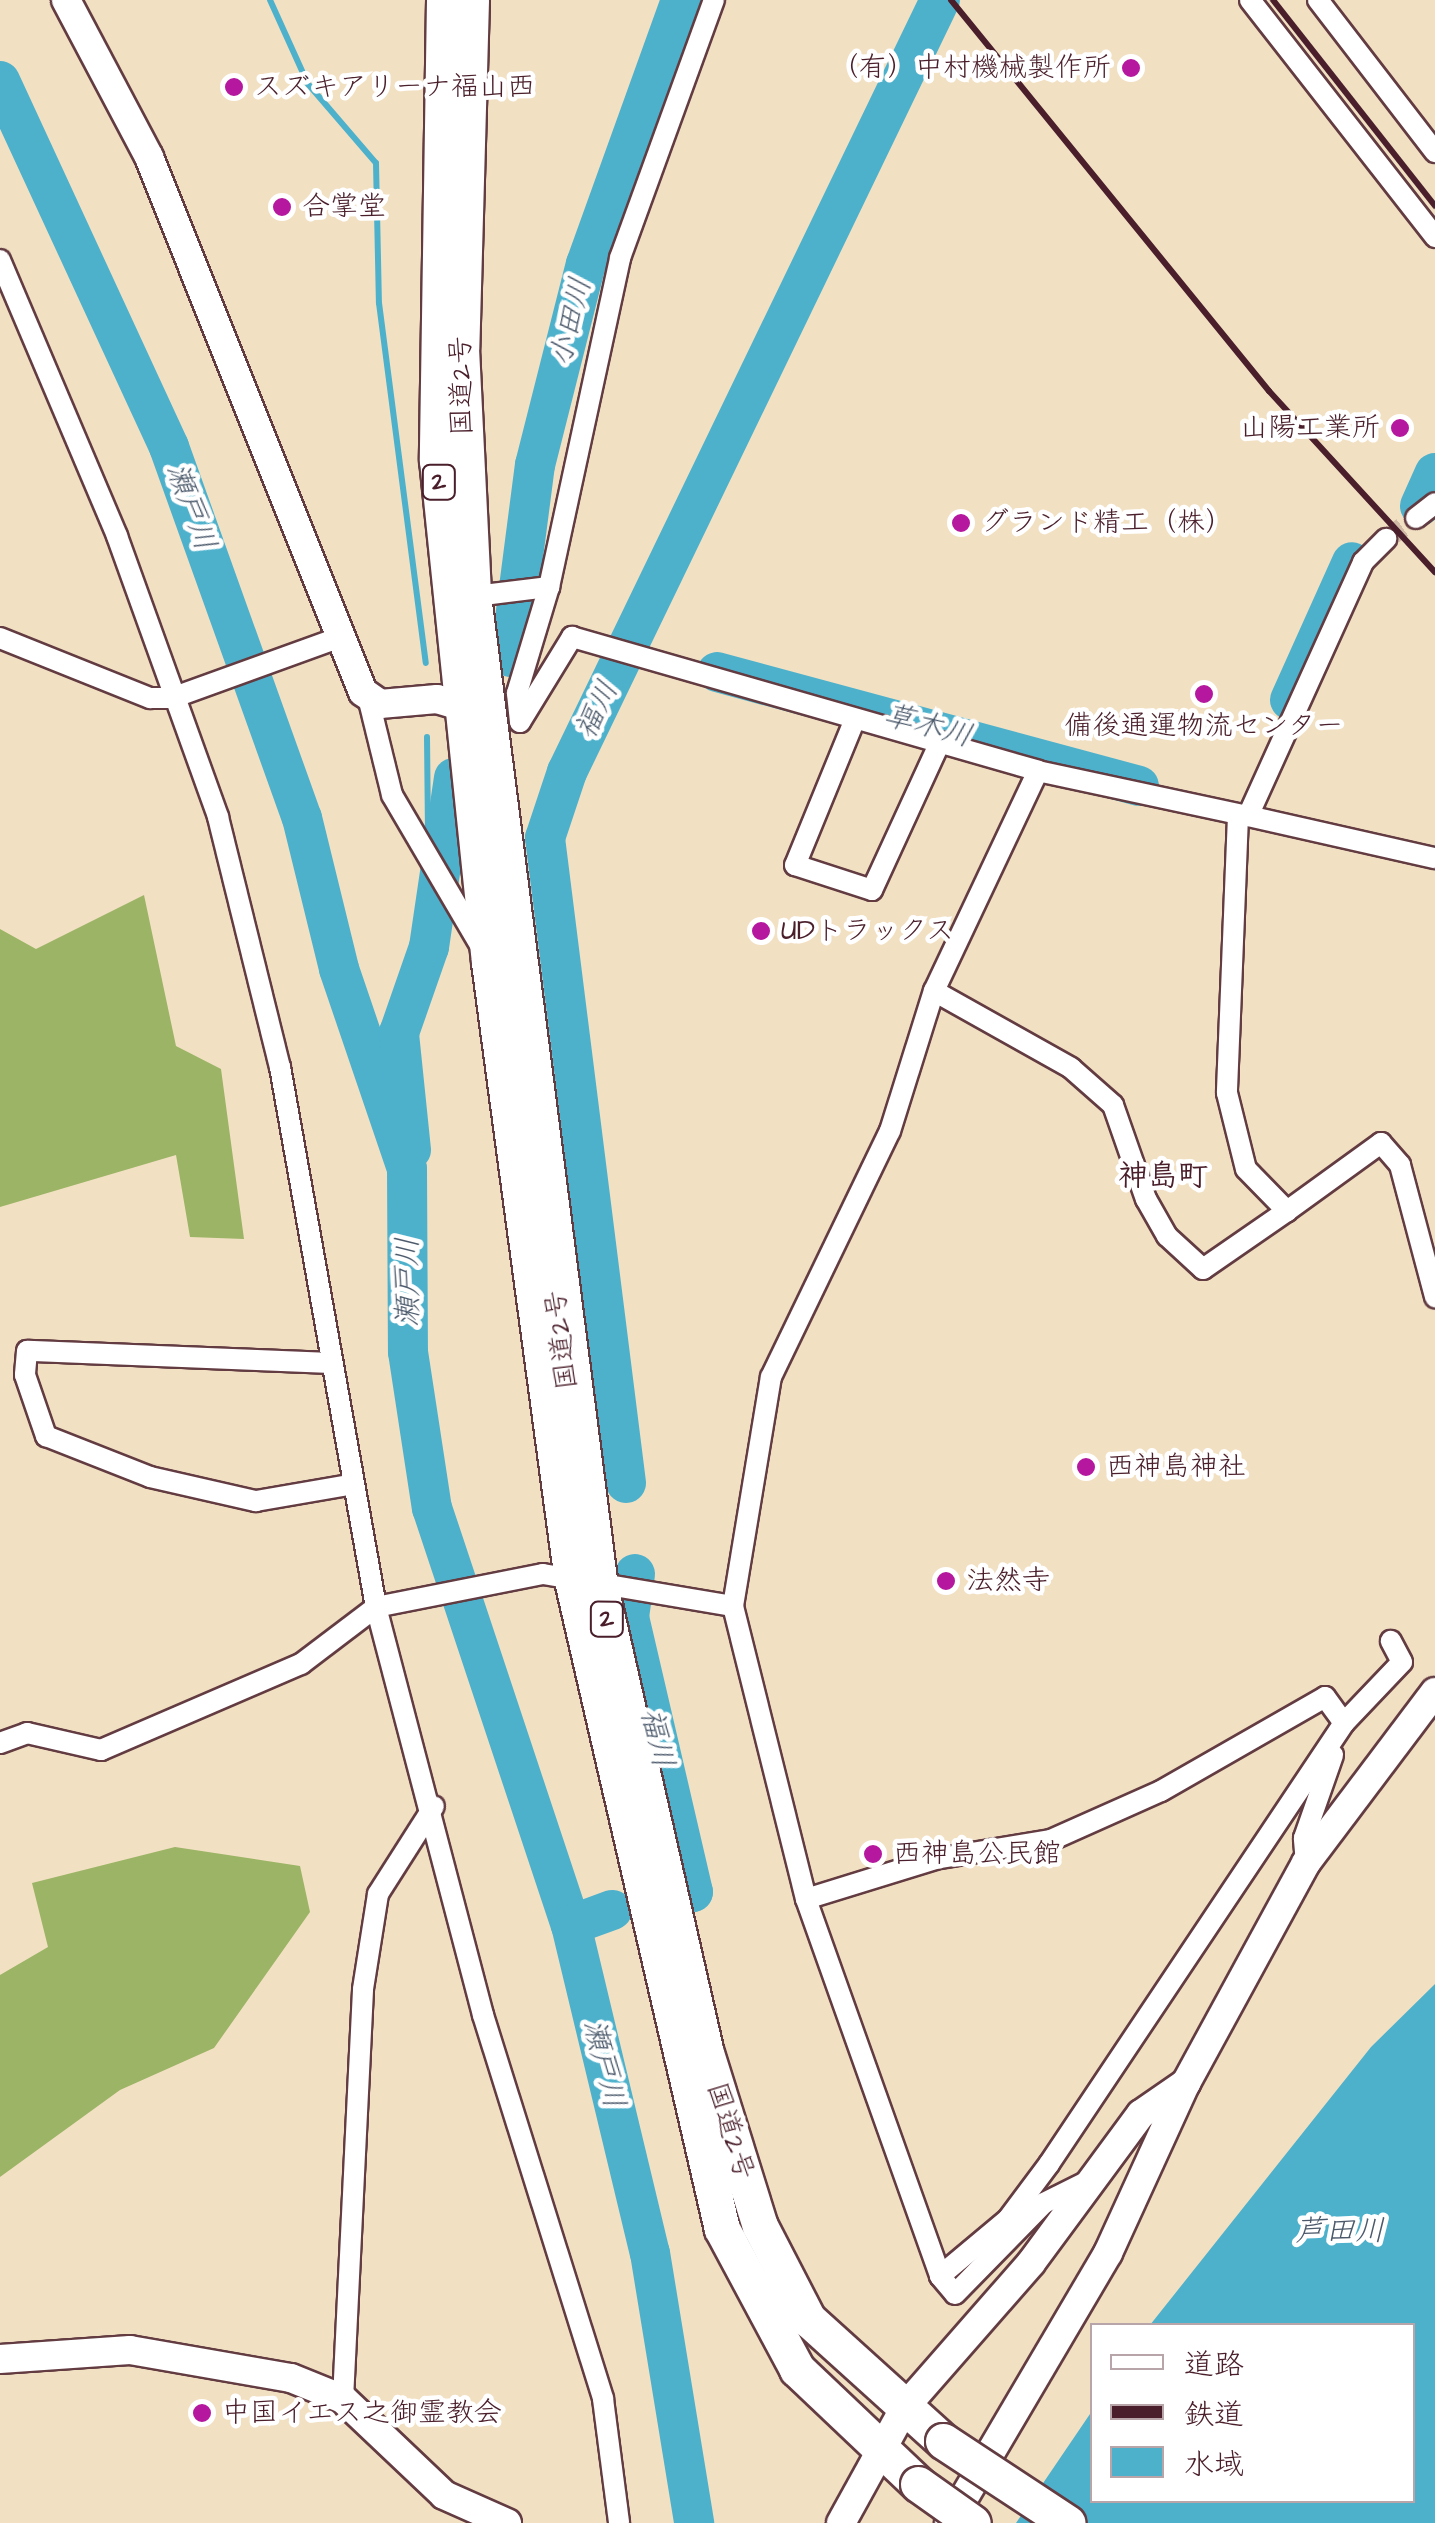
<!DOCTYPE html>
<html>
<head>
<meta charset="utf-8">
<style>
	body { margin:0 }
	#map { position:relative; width:1435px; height:2523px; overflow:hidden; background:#f2e0c3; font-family:"Architects Daughter","Klee One",sans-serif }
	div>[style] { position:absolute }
	.forest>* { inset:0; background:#9cb465 }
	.water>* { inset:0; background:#4db1cc }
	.stream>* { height:6px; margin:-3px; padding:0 3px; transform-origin:3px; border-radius:3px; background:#4db1cc }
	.river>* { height:40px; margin:-20px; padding:0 20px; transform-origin:20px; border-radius:20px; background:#4db1cc }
	.street-tunnel>* { height:20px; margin-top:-10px; transform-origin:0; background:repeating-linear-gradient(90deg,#d0b9a5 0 20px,transparent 0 30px) }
	.roads { filter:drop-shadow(2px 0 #633c42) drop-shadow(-2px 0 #633c42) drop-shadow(0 2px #633c42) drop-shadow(0 -2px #633c42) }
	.street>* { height:20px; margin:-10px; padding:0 10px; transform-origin:10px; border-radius:10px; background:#fff }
	.secondary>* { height:28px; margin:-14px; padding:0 14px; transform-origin:14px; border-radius:14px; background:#fff }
	.highway>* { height:35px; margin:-17.5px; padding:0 17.5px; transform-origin:17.5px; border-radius:17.5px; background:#fff }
	.rail>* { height:6px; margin:-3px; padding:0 3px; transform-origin:3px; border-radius:3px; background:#4a1f2b }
	.bridges { filter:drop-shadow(2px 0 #633c42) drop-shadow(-2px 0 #633c42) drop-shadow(0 2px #633c42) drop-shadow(0 -2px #633c42) }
	.highway-bridge>* { height:35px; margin:-17.5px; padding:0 17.5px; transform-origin:17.5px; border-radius:17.5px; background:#fff }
	.dots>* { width:28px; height:28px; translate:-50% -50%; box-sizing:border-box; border:5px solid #fff; border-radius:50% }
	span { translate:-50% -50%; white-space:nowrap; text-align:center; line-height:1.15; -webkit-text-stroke:9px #fff; paint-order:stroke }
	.shield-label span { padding:2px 8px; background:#fff; border:2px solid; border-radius:8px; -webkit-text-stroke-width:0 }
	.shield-label { font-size:25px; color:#4a1f2b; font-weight:700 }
	.poi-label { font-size:28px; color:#4a1f2b }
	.right { translate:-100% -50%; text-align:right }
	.left { translate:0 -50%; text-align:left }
	.street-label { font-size:28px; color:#4a1f2b }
	.water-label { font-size:30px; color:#4b596b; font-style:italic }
	.neighbourhood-label { font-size:30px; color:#4a1f2b; font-weight:700 }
	.legend { position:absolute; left:1090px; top:2323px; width:325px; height:180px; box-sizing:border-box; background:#fff; border:2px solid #b7a5aa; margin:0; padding:12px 18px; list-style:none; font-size:30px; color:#4a1f2b }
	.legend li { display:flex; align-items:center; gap:20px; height:50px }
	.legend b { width:50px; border:2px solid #b7a5aa }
</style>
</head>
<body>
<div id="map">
	<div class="forest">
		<div style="clip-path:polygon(144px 895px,176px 1046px,221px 1069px,244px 1239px,190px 1237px,176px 1155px,0 1207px,0 929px,36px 949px)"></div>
		<div style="clip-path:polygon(175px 1847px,300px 1866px,310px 1912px,214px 2048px,120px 2090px,0 2177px,0 1975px,48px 1947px,32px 1883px)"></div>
	</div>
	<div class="water">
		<div style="clip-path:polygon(1435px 1984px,1435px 2523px,1016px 2523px,1092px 2411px,1092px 2500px,1412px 2500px,1412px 2326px,1150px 2325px,1371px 2047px)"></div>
	</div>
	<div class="stream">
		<div style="left:270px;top:0;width:92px;rotate:65.7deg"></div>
		<div style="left:308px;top:84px;width:104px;rotate:49.3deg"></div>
		<div style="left:376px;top:163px;width:140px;rotate:88.8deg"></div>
		<div style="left:379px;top:303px;width:363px;rotate:82.6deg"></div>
		<div style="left:427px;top:737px;width:104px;rotate:89.4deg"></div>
		<div style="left:430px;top:873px;width:56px;rotate:88deg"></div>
	</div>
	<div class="river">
		<div style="left:0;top:81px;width:403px;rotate:65.2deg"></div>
		<div style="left:169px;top:447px;width:394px;rotate:70.3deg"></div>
		<div style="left:302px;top:818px;width:155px;rotate:76.2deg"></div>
		<div style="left:339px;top:969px;width:211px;rotate:71.2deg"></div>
		<div style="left:407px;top:1169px;width:183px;rotate:89.7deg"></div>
		<div style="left:408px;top:1352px;width:158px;rotate:81.3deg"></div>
		<div style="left:432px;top:1508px;width:440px;rotate:71.6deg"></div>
		<div style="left:571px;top:1925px;width:337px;rotate:76.5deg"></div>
		<div style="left:650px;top:2253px;width:274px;rotate:80.7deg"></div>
		<div style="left:1420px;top:506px;width:36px;rotate:-66deg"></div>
		<div style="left:510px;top:657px;width:194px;rotate:-82.6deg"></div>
		<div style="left:535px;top:465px;width:207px;rotate:-75.8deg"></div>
		<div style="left:586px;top:264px;width:281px;rotate:-70.2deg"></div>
		<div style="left:717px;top:672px;width:437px;rotate:15.1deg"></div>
		<div style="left:1290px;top:700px;width:151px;rotate:-65.8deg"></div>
		<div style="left:411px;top:1150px;width:118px;rotate:-95.9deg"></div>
		<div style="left:399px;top:1033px;width:91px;rotate:-70.8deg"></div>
		<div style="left:429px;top:947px;width:171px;rotate:-81.6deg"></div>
		<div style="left:626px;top:1483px;width:650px;rotate:-97.16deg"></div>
		<div style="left:545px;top:838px;width:70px;rotate:-71.6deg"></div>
		<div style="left:567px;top:772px;width:857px;rotate:-64.21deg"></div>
		<div style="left:635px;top:1574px;width:43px;rotate:97.9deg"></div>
		<div style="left:629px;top:1617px;width:282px;rotate:76.9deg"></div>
		<div style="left:693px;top:1892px;width:10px;rotate:169deg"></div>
		<div style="left:571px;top:1925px;width:44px;rotate:-20.1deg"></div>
	</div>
	<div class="street-tunnel">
		<div style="left:1386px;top:539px;width:37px;rotate:-35deg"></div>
	</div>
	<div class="roads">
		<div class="street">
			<div style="left:1250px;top:0;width:301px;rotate:52deg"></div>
			<div style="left:1318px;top:0;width:192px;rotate:52.4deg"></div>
			<div style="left:0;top:260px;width:300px;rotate:67deg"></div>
			<div style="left:117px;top:536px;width:299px;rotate:70.2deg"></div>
			<div style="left:218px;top:817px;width:258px;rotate:76.1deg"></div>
			<div style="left:280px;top:1067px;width:548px;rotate:79.92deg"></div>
			<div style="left:376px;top:1607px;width:422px;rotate:75.3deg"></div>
			<div style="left:483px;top:2015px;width:402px;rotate:72.6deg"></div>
			<div style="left:603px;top:2399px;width:125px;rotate:82.6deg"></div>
			<div style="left:1416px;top:518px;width:24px;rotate:-38deg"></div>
			<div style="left:467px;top:597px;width:83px;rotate:-7deg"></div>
			<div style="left:549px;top:587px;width:337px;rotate:-77.8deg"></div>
			<div style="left:620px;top:258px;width:275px;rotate:-70deg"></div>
			<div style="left:0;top:638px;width:162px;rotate:21.8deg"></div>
			<div style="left:150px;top:698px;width:22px"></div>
			<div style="left:172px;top:698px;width:182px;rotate:-19.9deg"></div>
			<div style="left:368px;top:697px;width:101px;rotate:76.2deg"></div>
			<div style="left:392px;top:795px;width:176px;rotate:59.6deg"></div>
			<div style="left:855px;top:719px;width:158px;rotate:112.3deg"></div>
			<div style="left:795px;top:865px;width:81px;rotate:18deg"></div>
			<div style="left:872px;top:890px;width:163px;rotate:-65.3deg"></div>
			<div style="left:520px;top:722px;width:100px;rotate:-58.5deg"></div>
			<div style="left:572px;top:637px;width:485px;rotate:16deg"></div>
			<div style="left:1038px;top:771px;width:215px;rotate:12.1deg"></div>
			<div style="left:1248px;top:816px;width:279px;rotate:-65.6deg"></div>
			<div style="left:1363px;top:562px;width:33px;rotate:-45deg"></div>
			<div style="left:520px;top:722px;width:29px;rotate:-96deg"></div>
			<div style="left:517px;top:693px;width:111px;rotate:-73.2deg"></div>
			<div style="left:1238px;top:816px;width:277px;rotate:92.3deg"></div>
			<div style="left:1227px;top:1093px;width:78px;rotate:76deg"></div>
			<div style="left:1246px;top:1169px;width:59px;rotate:45.7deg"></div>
			<div style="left:1287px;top:1211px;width:116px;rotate:-35.9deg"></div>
			<div style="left:1381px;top:1143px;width:29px;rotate:49deg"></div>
			<div style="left:1400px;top:1165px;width:137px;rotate:75.1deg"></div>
			<div style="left:1248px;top:816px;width:192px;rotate:12.7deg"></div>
			<div style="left:934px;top:991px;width:157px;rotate:29.3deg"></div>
			<div style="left:1071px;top:1068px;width:56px;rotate:41.4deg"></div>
			<div style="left:1113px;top:1105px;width:100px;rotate:70.7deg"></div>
			<div style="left:1146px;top:1199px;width:43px;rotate:60.4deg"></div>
			<div style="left:1167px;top:1236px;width:49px;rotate:42.5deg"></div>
			<div style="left:1203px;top:1269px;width:102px;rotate:-34.6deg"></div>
			<div style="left:331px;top:1363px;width:304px;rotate:-177.7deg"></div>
			<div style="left:27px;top:1351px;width:24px;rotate:95deg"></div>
			<div style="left:25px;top:1375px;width:65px;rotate:71deg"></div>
			<div style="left:46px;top:1436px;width:112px;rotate:21.5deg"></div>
			<div style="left:150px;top:1477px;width:109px;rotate:12.8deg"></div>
			<div style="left:256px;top:1501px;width:94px;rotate:-9.8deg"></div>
			<div style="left:733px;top:1606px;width:232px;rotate:-80.6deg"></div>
			<div style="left:771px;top:1377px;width:273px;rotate:-64.2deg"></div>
			<div style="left:890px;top:1131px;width:147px;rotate:-72.6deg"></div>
			<div style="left:934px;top:991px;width:243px;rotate:-64.7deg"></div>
			<div style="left:0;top:1743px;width:29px;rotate:-20deg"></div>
			<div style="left:27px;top:1733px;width:76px;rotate:12.9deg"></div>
			<div style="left:101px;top:1750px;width:218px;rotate:-23.3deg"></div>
			<div style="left:301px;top:1664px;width:94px;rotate:-37.2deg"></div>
			<div style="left:376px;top:1607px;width:170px;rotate:-11.2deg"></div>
			<div style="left:543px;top:1574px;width:193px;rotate:9.6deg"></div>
			<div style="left:733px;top:1606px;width:302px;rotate:76deg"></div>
			<div style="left:806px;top:1899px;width:400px;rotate:70.4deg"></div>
			<div style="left:940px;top:2276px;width:89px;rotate:-40deg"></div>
			<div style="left:1008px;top:2219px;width:69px;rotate:-53.3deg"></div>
			<div style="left:1049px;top:2164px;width:531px;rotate:-56.22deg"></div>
			<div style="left:1344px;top:1723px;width:84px;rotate:-46.4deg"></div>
			<div style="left:1402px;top:1662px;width:24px;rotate:-118deg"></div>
			<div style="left:1306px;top:1863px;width:25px;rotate:-95deg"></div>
			<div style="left:1304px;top:1838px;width:88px;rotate:-70.7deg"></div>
			<div style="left:806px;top:1899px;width:135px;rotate:-17.2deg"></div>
			<div style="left:935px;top:1859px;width:118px;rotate:-9.3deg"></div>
			<div style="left:1051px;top:1840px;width:120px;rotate:-24deg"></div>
			<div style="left:1161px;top:1791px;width:189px;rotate:-29.8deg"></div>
			<div style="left:1325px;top:1697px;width:32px;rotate:54deg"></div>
			<div style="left:940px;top:2276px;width:23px;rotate:50deg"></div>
			<div style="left:955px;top:2294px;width:127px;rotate:-45.6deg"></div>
			<div style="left:1044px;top:2203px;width:49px;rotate:-26.6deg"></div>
			<div style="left:343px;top:2399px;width:410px;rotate:-87.2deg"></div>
			<div style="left:363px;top:1989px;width:96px;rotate:-81deg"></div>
			<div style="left:378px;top:1894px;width:104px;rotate:-57.5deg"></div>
		</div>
		<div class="secondary">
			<div style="left:66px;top:0;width:178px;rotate:62.1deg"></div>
			<div style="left:149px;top:157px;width:576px;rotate:68.2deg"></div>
			<div style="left:363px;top:692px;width:21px;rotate:35deg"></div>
			<div style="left:380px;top:704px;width:57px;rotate:-5deg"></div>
			<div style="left:437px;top:699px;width:46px;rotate:16.5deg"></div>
			<div style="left:0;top:2359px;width:130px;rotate:-4deg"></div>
			<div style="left:130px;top:2350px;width:163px;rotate:9.9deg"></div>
			<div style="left:291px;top:2378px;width:56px;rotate:22deg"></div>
			<div style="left:343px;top:2399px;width:139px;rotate:43.5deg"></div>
			<div style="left:444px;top:2495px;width:69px;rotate:24deg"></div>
			<div style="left:841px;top:2523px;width:132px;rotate:-61.1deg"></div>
			<div style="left:905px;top:2407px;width:191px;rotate:-48.8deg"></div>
			<div style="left:1031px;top:2263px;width:185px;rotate:-53.6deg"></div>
			<div style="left:1141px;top:2114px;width:55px;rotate:-34.6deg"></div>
			<div style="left:949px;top:2523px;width:313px;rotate:-59.5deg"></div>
			<div style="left:1108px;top:2253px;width:187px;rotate:-65.4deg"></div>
			<div style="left:1186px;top:2083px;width:251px;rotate:-61.4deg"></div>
			<div style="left:1306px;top:1863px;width:214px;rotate:-53deg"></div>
		</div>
		<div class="highway">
			<div style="left:444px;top:0;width:460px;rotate:90.9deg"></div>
			<div style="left:437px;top:460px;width:505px;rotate:84.09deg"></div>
			<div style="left:489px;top:962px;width:624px;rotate:82.35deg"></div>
			<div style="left:572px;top:1580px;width:666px;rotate:76.99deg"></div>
			<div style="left:722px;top:2229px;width:159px;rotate:61.8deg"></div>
			<div style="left:797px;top:2369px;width:167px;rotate:43.5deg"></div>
			<div style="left:471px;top:0;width:348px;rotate:91.6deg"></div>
			<div style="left:461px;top:348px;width:248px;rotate:87.2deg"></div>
			<div style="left:473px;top:596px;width:999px;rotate:82.7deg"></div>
			<div style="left:600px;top:1587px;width:478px;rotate:77.2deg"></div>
			<div style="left:706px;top:2053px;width:181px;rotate:72.7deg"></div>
			<div style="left:760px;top:2226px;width:105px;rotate:62.7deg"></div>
			<div style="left:808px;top:2319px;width:182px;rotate:42.1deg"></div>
		</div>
	</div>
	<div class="rail">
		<div style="left:951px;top:0;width:504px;rotate:50.88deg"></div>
		<div style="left:1269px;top:391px;width:246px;rotate:47.5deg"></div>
		<div style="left:1273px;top:0;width:262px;rotate:51.8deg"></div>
	</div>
	<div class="bridges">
		<div class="highway-bridge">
			<div style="left:943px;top:2441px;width:149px;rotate:33.3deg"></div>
			<div style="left:918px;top:2484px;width:67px;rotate:35.3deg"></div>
		</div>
	</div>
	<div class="dots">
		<div style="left:1131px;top:68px;background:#b5179e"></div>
		<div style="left:234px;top:87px;background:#b5179e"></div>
		<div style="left:282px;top:207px;background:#b5179e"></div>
		<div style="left:1400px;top:428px;background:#b5179e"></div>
		<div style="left:961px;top:523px;background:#b5179e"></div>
		<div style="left:1204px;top:694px;background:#b5179e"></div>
		<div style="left:761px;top:931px;background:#b5179e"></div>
		<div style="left:1086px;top:1467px;background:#b5179e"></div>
		<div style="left:946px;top:1581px;background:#b5179e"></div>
		<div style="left:873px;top:1854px;background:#b5179e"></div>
		<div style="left:202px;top:2413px;background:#b5179e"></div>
	</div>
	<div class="shield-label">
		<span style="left:439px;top:482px">2</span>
		<span style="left:607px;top:1619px">2</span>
	</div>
	<div class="poi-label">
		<span class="right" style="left:1111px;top:68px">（有）中村機械製作所</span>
		<span class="left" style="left:254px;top:87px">スズキアリーナ福山西</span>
		<span class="left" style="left:302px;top:207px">合掌堂</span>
		<span class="right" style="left:1380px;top:428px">山陽工業所</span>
		<span class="left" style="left:981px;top:523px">グランド精工（株）</span>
		<span style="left:1204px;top:726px">備後通運物流センター</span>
		<span class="left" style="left:781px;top:931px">UDトラックス</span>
		<span class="left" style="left:1106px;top:1467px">西神島神社</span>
		<span class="left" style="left:966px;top:1581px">法然寺</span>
		<span class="left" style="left:893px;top:1854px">西神島公民館</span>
		<span class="left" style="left:222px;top:2413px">中国イエス之御霊教会</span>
	</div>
	<div class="street-label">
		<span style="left:462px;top:386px;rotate:-91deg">国道2号</span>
		<span style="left:562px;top:1340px;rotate:-97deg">国道2号</span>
		<span style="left:730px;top:2131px;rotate:73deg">国道2号</span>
	</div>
	<div class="water-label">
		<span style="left:571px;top:322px;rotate:-76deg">小田川</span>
		<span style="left:191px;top:507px;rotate:70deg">瀬戸川</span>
		<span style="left:597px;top:710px;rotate:-64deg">福川</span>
		<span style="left:928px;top:726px;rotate:15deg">草木川</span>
		<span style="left:408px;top:1282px;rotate:-90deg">瀬戸川</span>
		<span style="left:657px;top:1738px;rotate:77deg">福川</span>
		<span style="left:604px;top:2064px;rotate:76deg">瀬戸川</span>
		<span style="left:1340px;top:2231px">芦田川</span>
	</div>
	<div class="neighbourhood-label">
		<span style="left:1163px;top:1176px">神島町</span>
	</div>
	<ul class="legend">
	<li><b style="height:12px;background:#fff"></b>道路</li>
	<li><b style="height:12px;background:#4a1f2b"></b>鉄道</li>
	<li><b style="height:28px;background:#4db1cc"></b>水域</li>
	</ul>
</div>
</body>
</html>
